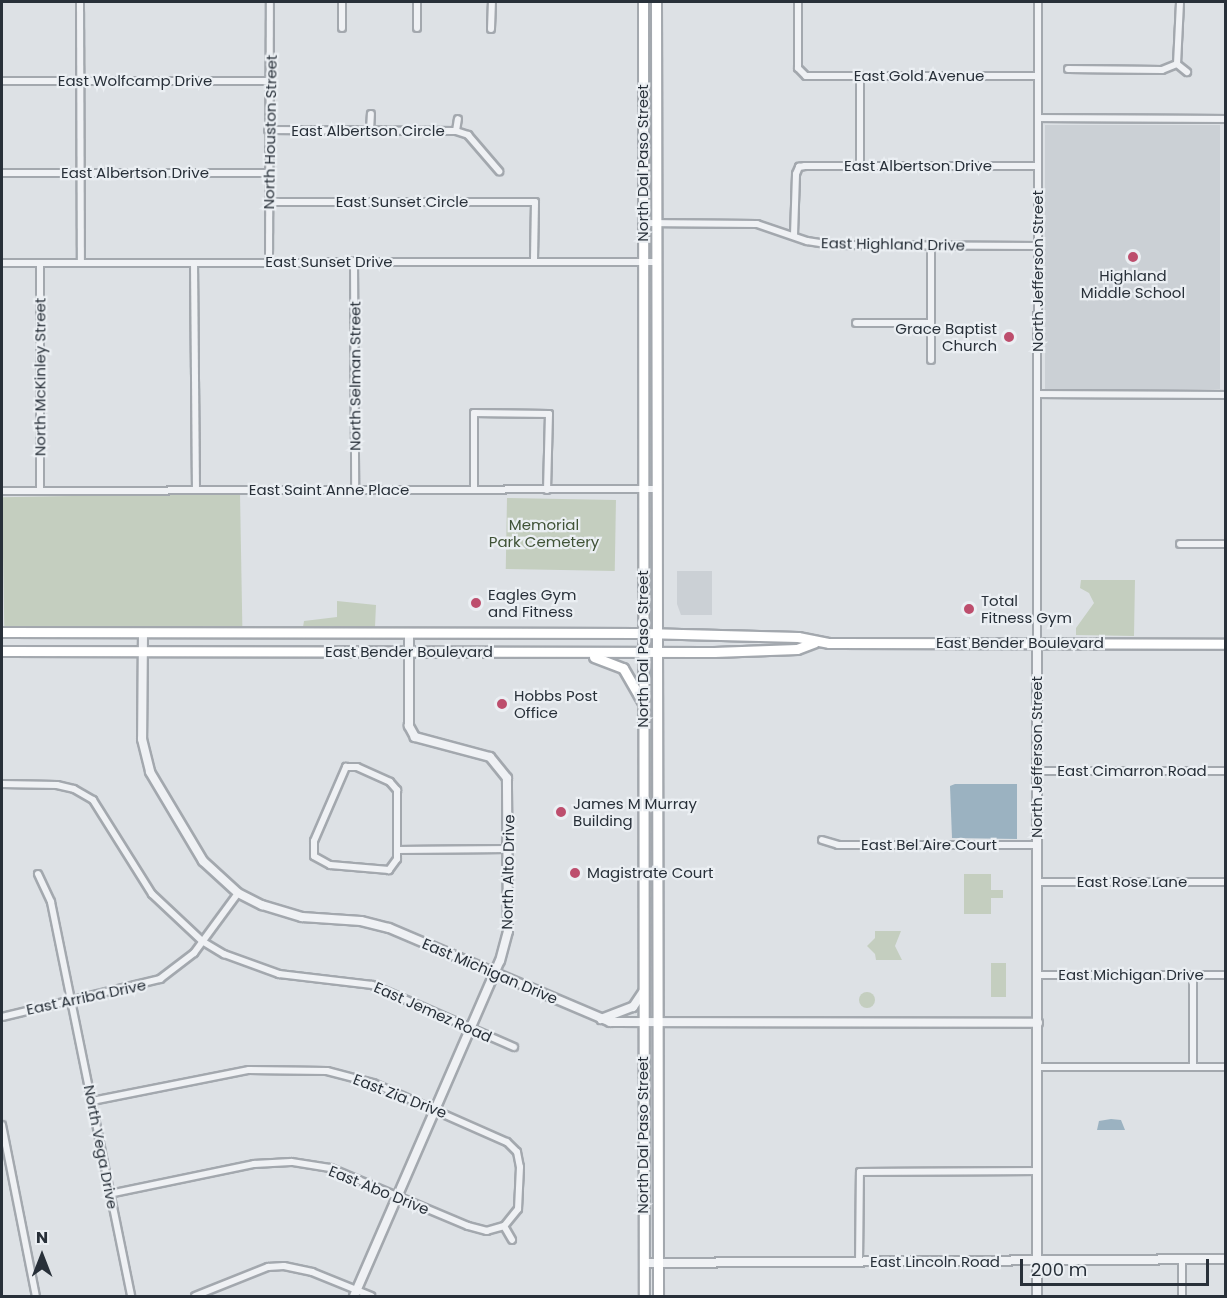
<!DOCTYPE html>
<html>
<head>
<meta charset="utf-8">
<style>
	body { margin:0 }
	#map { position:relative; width:1227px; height:1298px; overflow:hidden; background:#dde1e5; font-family:Poppins,sans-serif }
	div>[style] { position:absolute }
	.built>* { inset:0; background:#cbd0d5; transform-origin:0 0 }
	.green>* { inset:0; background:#c4cebf; transform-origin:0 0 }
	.round { border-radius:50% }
	.water>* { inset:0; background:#9bb2c1 }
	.roads { filter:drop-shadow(2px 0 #a3a8ae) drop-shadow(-2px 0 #a3a8ae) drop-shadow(0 2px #a3a8ae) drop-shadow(0 -2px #a3a8ae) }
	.minor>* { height:6px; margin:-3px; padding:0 3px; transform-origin:3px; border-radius:3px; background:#eff1f4 }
	.tertiary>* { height:8px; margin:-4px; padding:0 4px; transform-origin:4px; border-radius:4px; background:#eff1f4 }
	.primary>* { height:9px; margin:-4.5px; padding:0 4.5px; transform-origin:4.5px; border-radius:4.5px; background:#fff }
	.dots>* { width:16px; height:16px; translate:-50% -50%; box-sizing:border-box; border:3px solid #ebeff3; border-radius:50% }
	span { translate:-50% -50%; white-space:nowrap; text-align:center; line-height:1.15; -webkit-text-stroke:4.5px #ebeff3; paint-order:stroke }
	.street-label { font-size:15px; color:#283039 }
	.poi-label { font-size:15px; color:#283039 }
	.right { translate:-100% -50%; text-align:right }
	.left { translate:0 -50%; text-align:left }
	.park-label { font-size:15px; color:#405337 }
	.frame { position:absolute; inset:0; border:3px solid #283039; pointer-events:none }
	.north { position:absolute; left:12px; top:1226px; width:60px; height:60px; -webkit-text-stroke:4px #ebeff3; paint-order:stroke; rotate:0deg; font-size:16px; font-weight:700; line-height:24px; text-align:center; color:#283039 }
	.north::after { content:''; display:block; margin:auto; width:21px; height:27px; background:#283039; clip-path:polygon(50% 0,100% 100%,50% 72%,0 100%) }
	.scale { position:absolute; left:1020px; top:1259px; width:189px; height:27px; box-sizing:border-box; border:3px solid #283039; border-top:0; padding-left:8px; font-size:18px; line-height:21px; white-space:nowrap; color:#283039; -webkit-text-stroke:4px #ebeff3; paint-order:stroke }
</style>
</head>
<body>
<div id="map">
	<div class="built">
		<div style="left:1045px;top:125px;width:175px;height:264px"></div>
		<div style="clip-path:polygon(677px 571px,712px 571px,712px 615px,681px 615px,677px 604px)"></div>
	</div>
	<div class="green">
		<div style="left:240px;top:493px;width:135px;height:238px;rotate:89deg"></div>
		<div style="left:507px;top:498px;width:109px;height:71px;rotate:1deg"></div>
		<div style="clip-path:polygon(1081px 580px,1135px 580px,1134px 636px,1076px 635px,1076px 628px,1094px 603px,1089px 593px,1080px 588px)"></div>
		<div style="clip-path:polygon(337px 601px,376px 605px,375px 627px,303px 627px,304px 621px,337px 617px)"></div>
		<div style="clip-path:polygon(964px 874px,991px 874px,991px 890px,1003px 890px,1003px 898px,991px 898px,991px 914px,964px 914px)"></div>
		<div style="clip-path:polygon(875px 931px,901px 931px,895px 946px,902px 960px,876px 960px,875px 954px,867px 946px,875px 938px)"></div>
		<div style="left:991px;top:963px;width:15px;height:34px"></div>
		<div class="round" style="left:859px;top:992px;width:16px;height:16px"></div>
	</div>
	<div class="water">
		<div style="clip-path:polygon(955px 784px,1017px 784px,1017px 839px,952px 838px,950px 786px)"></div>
		<div style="clip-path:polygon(1111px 1119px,1121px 1120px,1125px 1130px,1097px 1130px,1099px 1121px)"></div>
	</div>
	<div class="roads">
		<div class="minor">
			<div style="left:80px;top:2px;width:261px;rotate:89.8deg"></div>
			<div style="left:342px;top:2px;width:26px;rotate:90deg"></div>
			<div style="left:798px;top:2px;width:66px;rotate:90deg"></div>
			<div style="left:798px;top:68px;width:11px;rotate:45deg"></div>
			<div style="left:806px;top:76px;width:232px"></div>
			<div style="left:417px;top:28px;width:26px;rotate:-90deg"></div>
			<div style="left:491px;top:29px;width:27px;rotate:-88deg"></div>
			<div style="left:1177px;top:64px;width:62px;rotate:-87.2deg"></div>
			<div style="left:1177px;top:64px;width:13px;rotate:39deg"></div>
			<div style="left:1068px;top:69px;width:94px;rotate:0.6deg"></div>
			<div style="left:1162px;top:70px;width:16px;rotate:-22deg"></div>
			<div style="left:860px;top:76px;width:90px;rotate:90deg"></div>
			<div style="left:2px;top:81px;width:267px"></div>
			<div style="left:1038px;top:118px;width:188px;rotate:0.3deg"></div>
			<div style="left:268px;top:130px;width:188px;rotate:0.3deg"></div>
			<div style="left:456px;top:131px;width:12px;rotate:-81deg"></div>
			<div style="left:370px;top:131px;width:17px;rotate:-87deg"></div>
			<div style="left:456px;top:131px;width:13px;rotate:18deg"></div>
			<div style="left:468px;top:135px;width:48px;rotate:49.3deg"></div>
			<div style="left:2px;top:173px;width:267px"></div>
			<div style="left:269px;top:202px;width:266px"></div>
			<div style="left:535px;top:202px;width:60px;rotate:91deg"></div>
			<div style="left:643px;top:223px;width:114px;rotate:0.5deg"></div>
			<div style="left:757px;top:224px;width:53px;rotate:18.8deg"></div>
			<div style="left:807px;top:241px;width:26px;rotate:9deg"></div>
			<div style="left:833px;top:245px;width:205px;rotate:0.3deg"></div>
			<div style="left:794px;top:235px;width:61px;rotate:-88.1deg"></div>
			<div style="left:796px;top:174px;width:8px;rotate:-67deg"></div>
			<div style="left:799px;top:167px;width:6px;rotate:-9deg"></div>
			<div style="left:805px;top:166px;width:233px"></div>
			<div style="left:354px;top:261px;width:229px;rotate:89.7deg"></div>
			<div style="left:269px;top:262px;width:260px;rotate:-89.8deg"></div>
			<div style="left:2px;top:263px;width:654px;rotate:-0.09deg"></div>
			<div style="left:194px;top:263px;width:227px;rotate:89.5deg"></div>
			<div style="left:856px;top:323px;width:75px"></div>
			<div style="left:931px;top:360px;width:114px;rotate:-90deg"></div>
			<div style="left:1038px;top:394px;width:188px;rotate:0.3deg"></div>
			<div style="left:474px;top:489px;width:76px;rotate:-90deg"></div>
			<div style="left:474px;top:413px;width:75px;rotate:0.8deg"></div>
			<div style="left:549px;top:414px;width:76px;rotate:91.5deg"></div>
			<div style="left:2px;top:491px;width:655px;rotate:-0.17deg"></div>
			<div style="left:40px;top:491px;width:228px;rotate:-90deg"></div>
			<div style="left:1180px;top:544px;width:46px"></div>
			<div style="left:1037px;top:643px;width:641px;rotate:-89.91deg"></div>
			<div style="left:346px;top:767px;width:11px"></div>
			<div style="left:357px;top:767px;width:36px;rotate:24deg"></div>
			<div style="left:390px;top:782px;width:11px;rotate:49deg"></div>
			<div style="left:397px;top:790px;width:69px;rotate:90deg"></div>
			<div style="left:397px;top:859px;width:14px;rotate:126deg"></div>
			<div style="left:389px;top:870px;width:59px;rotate:-175.2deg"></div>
			<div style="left:330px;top:865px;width:18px;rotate:-151deg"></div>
			<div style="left:314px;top:856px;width:15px;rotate:-90deg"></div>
			<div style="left:314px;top:841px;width:81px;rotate:-66.6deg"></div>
			<div style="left:1038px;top:771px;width:188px"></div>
			<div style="left:2px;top:784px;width:55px;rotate:1deg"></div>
			<div style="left:57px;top:785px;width:17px;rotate:13deg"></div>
			<div style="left:74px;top:789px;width:22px;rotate:30deg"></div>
			<div style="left:93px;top:800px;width:111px;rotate:57.9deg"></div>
			<div style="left:152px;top:894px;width:69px;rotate:43.2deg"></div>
			<div style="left:202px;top:941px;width:26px;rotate:31deg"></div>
			<div style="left:224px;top:954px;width:59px;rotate:20deg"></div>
			<div style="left:279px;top:974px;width:94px;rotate:6.7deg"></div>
			<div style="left:372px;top:985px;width:155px;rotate:23.6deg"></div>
			<div style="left:822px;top:840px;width:17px;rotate:17deg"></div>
			<div style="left:838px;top:845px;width:199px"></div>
			<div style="left:397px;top:850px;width:112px;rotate:-0.5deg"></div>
			<div style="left:38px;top:874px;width:31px;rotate:65deg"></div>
			<div style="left:51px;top:902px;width:402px;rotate:78.5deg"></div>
			<div style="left:1038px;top:882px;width:188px"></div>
			<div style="left:1037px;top:975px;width:189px"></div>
			<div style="left:1193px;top:975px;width:91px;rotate:90deg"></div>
			<div style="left:2px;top:1017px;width:163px;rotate:-13.5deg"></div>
			<div style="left:160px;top:979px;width:43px;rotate:-37.4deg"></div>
			<div style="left:194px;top:953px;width:74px;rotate:-53.7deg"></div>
			<div style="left:1038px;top:1067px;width:188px"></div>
			<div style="left:92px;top:1101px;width:160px;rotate:-11.2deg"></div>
			<div style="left:249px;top:1070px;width:78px;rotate:0.7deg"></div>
			<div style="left:327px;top:1071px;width:48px;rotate:14.6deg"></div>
			<div style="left:373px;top:1083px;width:146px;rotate:23.8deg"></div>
			<div style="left:507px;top:1142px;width:14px;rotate:45deg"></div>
			<div style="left:517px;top:1152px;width:15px;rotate:79deg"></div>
			<div style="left:520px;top:1167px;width:42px;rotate:92.7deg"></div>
			<div style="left:518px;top:1209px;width:22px;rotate:129deg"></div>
			<div style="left:504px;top:1226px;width:18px;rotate:164deg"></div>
			<div style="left:487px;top:1231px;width:20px;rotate:-165deg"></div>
			<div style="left:468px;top:1226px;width:150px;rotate:-157.2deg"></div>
			<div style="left:330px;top:1168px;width:39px;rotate:-171deg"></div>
			<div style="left:291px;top:1162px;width:37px;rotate:177deg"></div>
			<div style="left:254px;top:1164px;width:148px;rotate:168.3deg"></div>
			<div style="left:2px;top:1125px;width:174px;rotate:78.8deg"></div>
			<div style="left:504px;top:1226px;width:16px;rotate:60deg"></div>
			<div style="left:859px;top:1263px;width:91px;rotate:-89.4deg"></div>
			<div style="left:860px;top:1172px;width:177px;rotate:-0.3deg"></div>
			<div style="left:195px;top:1296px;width:79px;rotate:-21.7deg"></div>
			<div style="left:268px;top:1267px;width:16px;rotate:-4deg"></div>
			<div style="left:284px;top:1266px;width:29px;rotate:12deg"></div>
			<div style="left:312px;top:1272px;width:64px;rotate:22.1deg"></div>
			<div style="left:1182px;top:1296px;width:34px;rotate:-90deg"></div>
		</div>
		<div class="tertiary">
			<div style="left:143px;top:633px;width:106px;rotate:90.5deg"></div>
			<div style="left:142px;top:739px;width:34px;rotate:76deg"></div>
			<div style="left:150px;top:772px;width:104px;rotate:59.2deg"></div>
			<div style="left:203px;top:861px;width:47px;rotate:42.4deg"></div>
			<div style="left:238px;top:893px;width:27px;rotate:27deg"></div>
			<div style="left:262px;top:905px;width:42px;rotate:16.7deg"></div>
			<div style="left:302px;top:917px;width:59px;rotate:3.9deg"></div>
			<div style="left:361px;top:921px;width:29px;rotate:14deg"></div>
			<div style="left:389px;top:928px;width:240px;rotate:23deg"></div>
			<div style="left:610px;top:1022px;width:428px;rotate:0.1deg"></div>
			<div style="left:601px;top:1019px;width:34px;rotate:-21deg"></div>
			<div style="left:633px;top:1007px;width:18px;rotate:-56deg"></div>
			<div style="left:644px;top:1263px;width:582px;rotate:-0.39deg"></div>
			<div style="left:354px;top:1296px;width:365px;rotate:-66.5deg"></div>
			<div style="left:500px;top:961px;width:31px;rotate:-75deg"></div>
			<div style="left:508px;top:931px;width:153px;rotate:-90.4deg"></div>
			<div style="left:507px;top:778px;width:27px;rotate:-129deg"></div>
			<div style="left:490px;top:757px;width:78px;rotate:-165.1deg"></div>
			<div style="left:415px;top:737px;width:13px;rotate:-119deg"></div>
			<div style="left:409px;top:726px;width:93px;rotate:-90deg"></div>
			<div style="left:1037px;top:1296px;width:653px;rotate:-90deg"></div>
		</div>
		<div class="primary">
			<div style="left:643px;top:2px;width:1294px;rotate:89.96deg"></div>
			<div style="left:656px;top:2px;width:1294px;rotate:89.91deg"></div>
			<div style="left:2px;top:632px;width:641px;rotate:0.09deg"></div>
			<div style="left:643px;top:633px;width:155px;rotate:1.5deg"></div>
			<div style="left:798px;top:637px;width:32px;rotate:11deg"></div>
			<div style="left:829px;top:643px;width:397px;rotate:0.1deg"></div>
			<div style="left:2px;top:651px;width:712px;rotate:0.08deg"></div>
			<div style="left:714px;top:652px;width:83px;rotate:-2.1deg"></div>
			<div style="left:797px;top:649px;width:19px;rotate:-21deg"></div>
			<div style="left:594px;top:657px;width:31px;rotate:21deg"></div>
			<div style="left:623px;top:668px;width:38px;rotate:60deg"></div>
		</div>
	</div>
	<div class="dots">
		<div style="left:1133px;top:257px;background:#bd4e6d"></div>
		<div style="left:1009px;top:337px;background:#bd4e6d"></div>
		<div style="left:476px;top:603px;background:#bd4e6d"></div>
		<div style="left:969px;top:609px;background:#bd4e6d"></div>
		<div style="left:502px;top:704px;background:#bd4e6d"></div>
		<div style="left:561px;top:812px;background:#bd4e6d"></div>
		<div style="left:575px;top:873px;background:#bd4e6d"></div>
	</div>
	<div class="street-label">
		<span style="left:919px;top:76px">East Gold Avenue</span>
		<span style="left:135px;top:81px">East Wolfcamp Drive</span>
		<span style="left:368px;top:131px">East Albertson Circle</span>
		<span style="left:270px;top:132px;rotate:-89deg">North Houston Street</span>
		<span style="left:643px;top:163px;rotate:-90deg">North Dal Paso Street</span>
		<span style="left:918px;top:166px">East Albertson Drive</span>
		<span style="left:135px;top:173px">East Albertson Drive</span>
		<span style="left:402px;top:202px">East Sunset Circle</span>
		<span style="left:893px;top:244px;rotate:1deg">East Highland Drive</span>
		<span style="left:329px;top:262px">East Sunset Drive</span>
		<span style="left:1038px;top:271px;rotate:-90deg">North Jefferson Street</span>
		<span style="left:355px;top:376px;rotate:-90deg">North Selman Street</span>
		<span style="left:40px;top:377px;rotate:-90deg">North McKinley Street</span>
		<span style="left:329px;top:490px">East Saint Anne Place</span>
		<span style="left:1020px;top:643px">East Bender Boulevard</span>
		<span style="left:643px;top:649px;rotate:-90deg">North Dal Paso Street</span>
		<span style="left:409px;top:652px">East Bender Boulevard</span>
		<span style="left:1037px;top:757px;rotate:-90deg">North Jefferson Street</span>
		<span style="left:1132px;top:771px">East Cimarron Road</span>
		<span style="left:929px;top:845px">East Bel Aire Court</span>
		<span style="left:508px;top:872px;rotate:-89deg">North Alto Drive</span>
		<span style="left:1132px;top:882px">East Rose Lane</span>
		<span style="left:490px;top:971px;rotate:23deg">East Michigan Drive</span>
		<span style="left:1131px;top:975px">East Michigan Drive</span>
		<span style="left:86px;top:997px;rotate:-12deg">East Arriba Drive</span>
		<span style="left:433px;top:1012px;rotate:24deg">East Jemez Road</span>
		<span style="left:400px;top:1096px;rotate:21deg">East Zia Drive</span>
		<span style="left:643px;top:1135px;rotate:-90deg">North Dal Paso Street</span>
		<span style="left:101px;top:1147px;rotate:79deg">North Vega Drive</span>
		<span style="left:379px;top:1190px;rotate:22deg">East Abo Drive</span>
		<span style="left:935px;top:1262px">East Lincoln Road</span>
	</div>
	<div class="poi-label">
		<span style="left:1133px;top:284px">Highland<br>Middle School</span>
		<span class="right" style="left:997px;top:337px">Grace Baptist<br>Church</span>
		<span class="left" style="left:488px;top:603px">Eagles Gym<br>and Fitness</span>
		<span class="left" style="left:981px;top:609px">Total<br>Fitness Gym</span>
		<span class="left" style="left:514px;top:704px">Hobbs Post<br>Office</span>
		<span class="left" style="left:573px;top:812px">James M Murray<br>Building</span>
		<span class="left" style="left:587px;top:873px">Magistrate Court</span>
	</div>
	<div class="park-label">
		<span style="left:544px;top:533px">Memorial<br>Park Cemetery</span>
	</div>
	<div class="frame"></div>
	<div class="north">N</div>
	<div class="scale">200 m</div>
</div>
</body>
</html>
